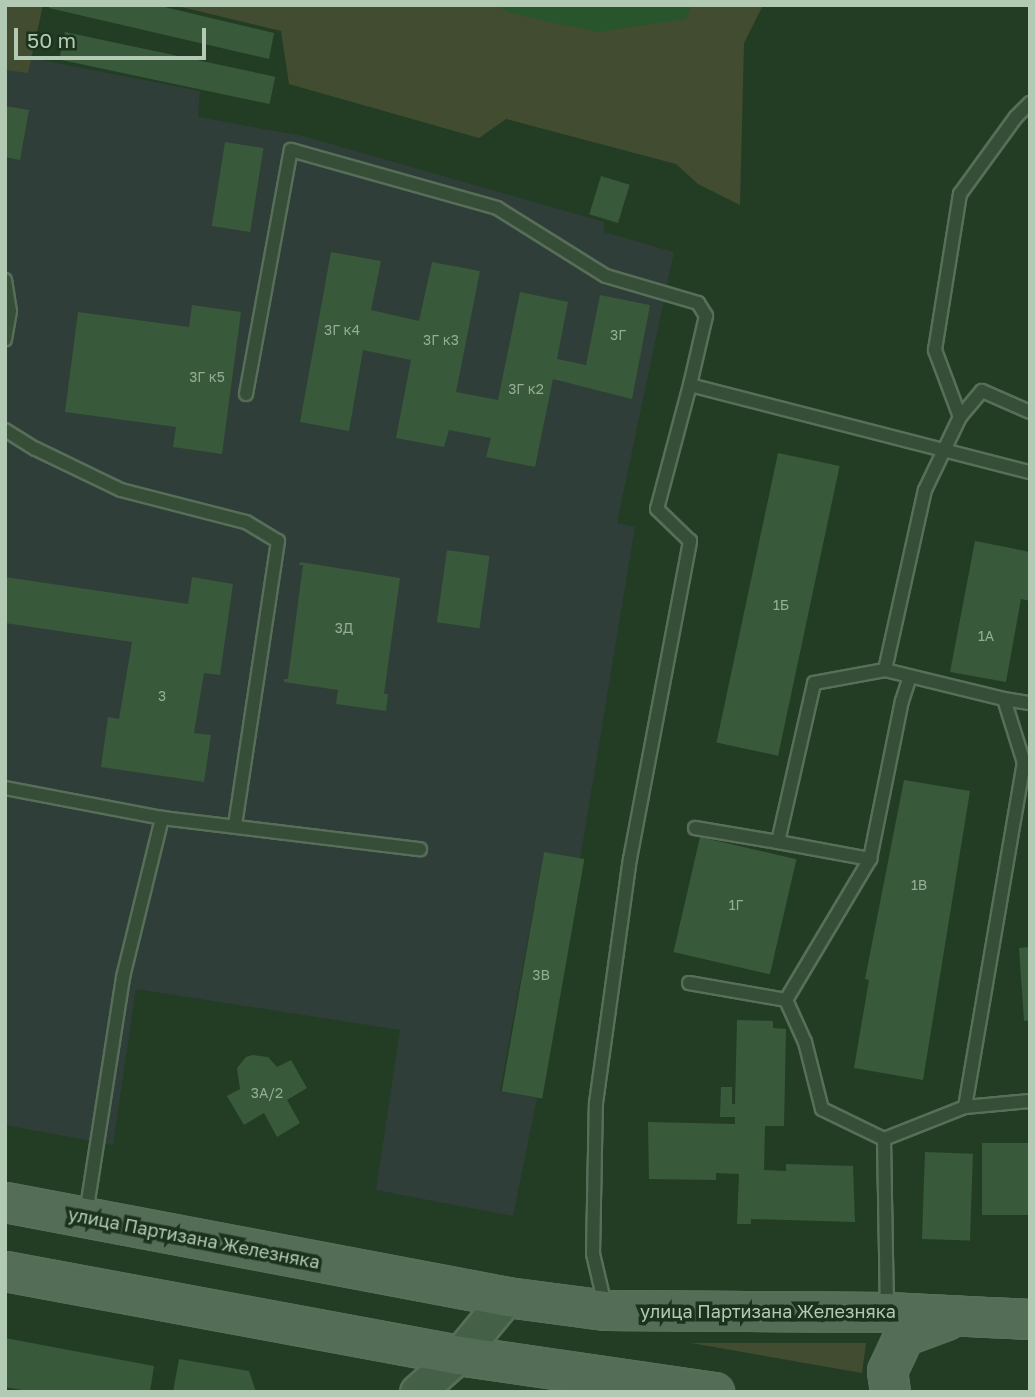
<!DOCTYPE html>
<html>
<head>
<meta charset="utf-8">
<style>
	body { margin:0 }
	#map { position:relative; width:1035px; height:1397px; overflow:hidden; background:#233d24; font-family:"Golos Text",sans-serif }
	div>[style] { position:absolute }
	.medical>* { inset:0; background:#2f3e38 }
	.green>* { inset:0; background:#424c31 }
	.water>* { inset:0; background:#29552c }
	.building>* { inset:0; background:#39593b; transform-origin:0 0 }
	.roads { filter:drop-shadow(2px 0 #576e59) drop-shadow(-2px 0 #576e59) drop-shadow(0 2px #576e59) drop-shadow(0 -2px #576e59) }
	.lane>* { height:12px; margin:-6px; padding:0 6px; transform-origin:6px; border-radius:6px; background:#364d38 }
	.secondary>* { height:33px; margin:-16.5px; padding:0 16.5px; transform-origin:16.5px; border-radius:16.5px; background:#446047 }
	.primary>* { height:37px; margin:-18.5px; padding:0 18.5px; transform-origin:18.5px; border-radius:18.5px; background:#546d56 }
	span { translate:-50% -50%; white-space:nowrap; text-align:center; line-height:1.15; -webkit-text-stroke:7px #1c321d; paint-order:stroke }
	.number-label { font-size:14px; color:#94ad96 }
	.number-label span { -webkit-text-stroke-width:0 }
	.street-label { font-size:18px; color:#b2c9b4 }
	.frame { position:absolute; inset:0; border:7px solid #b2c9b4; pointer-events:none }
	.scale { position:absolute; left:14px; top:28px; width:192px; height:32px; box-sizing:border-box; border:4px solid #b2c9b4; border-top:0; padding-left:9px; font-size:21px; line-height:24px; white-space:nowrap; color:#b2c9b4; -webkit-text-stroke:5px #1c321d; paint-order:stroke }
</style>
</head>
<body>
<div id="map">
	<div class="medical">
		<div style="clip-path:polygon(5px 53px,200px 91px,198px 117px,303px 136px,604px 222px,604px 232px,674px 252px,617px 523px,635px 527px,580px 859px,544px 852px,500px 1091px,537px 1098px,513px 1216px,376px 1190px,400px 1030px,136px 989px,113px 1145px,5px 1125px)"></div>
	</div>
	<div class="green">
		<div style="clip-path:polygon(5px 5px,43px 5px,28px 73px,5px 70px)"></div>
		<div style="clip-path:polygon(173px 5px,763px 5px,744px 43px,740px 205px,698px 184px,676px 164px,506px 119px,479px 138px,289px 84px,281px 31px)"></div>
		<div style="clip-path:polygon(691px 1343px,866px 1343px,862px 1373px)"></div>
	</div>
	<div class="water">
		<div style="clip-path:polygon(496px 5px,692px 5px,686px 19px,598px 32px,509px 13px)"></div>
	</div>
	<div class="building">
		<div style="clip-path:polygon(50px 5px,156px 5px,274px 33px,269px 59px,49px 8px)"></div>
		<div style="left:65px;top:32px;width:215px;height:28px;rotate:12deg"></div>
		<div style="clip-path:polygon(5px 106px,29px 110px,20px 160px,5px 157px)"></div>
		<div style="left:225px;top:142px;width:39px;height:85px;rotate:9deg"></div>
		<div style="left:601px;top:176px;width:30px;height:40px;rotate:17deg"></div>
		<div style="clip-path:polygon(331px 252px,381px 261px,371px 310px,419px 321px,432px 262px,480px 271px,456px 392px,498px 400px,520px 292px,568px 302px,557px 359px,586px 365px,600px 295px,650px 305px,632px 399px,553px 379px,535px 467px,486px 457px,491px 438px,449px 430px,444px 447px,396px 438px,411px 360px,363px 350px,349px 431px,300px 422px)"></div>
		<div style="clip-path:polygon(192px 305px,241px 312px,222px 454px,173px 447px,176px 427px,65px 412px,78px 312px,189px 327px)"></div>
		<div style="left:778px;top:453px;width:63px;height:296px;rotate:12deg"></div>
		<div style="clip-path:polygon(975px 541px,1030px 552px,1030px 601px,1021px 599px,1006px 682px,950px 672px)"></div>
		<div style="left:447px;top:550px;width:43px;height:73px;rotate:8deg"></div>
		<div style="clip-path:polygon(300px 562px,400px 578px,384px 694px,388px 694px,386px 711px,336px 704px,338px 690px,284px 682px,284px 679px,288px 679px,303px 565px,299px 565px)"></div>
		<div style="clip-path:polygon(5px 577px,188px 604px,192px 577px,233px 584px,220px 675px,204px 673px,194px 733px,211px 735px,204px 782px,101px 767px,108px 717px,119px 719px,132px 642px,5px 623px)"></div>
		<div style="clip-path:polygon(904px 780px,970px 791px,923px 1080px,854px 1068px,869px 980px,865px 979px)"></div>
		<div style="left:700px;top:837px;width:99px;height:118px;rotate:13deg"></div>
		<div style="left:544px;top:852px;width:41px;height:243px;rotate:10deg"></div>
		<div style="clip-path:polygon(1030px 947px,1030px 1020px,1024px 1021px,1019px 948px)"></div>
		<div style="clip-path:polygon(737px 1020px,773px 1021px,773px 1028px,786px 1029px,784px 1126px,765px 1126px,764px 1170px,786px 1171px,786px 1164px,853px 1166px,855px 1222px,751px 1219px,751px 1224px,737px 1224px,739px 1174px,716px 1173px,716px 1180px,649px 1179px,648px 1122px,735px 1124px,735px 1117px,720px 1117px,721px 1087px,732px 1087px,732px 1104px,735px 1104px)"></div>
		<div style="clip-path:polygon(253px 1055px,268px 1057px,277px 1067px,291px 1060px,307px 1088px,287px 1100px,300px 1123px,277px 1137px,264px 1113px,244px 1125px,227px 1096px,240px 1089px,237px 1068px,246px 1057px)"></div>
		<div style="left:1030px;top:1143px;width:72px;height:48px;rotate:90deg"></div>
		<div style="left:925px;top:1152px;width:48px;height:87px;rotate:2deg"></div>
		<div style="clip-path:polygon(5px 1338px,154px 1366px,150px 1392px,33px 1392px,5px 1387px)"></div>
		<div style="clip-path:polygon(179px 1359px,249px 1371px,256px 1392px,173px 1392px)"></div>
	</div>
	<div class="roads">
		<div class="lane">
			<div style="left:5px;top:280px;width:31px;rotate:81deg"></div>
			<div style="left:10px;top:311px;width:29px;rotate:100deg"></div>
			<div style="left:246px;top:394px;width:248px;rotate:-79.6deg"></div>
			<div style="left:291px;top:150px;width:214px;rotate:15.7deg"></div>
			<div style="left:497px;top:208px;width:128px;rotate:32deg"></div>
			<div style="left:606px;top:276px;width:96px;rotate:16.4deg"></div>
			<div style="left:698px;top:303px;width:15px;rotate:58deg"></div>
			<div style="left:706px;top:316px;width:71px;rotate:103.1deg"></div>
			<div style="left:690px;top:385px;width:351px;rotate:14.4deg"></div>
			<div style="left:960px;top:417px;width:72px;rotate:-110.5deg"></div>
			<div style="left:935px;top:350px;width:158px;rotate:-80.9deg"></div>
			<div style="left:960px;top:194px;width:95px;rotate:-54deg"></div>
			<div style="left:1016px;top:117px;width:20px;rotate:-45deg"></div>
			<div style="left:5px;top:430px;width:36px;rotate:32deg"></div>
			<div style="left:36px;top:449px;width:94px;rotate:25.8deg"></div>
			<div style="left:121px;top:490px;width:129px;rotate:14.4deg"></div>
			<div style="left:246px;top:522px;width:37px;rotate:31deg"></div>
			<div style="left:278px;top:541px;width:288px;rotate:98.6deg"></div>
			<div style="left:885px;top:670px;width:184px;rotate:-77.5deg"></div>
			<div style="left:925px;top:490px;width:81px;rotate:-64.4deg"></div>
			<div style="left:960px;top:417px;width:34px;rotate:-50deg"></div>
			<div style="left:982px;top:391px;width:52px;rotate:23.6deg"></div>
			<div style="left:5px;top:788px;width:160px;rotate:10.8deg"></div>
			<div style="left:162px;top:818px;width:260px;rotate:6.9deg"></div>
			<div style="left:695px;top:828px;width:84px;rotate:9.6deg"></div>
			<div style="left:778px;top:842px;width:163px;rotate:-77.2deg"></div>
			<div style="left:814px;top:683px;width:72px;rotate:-10.4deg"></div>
			<div style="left:885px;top:670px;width:122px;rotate:13.7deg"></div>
			<div style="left:778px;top:842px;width:94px;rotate:10.5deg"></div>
			<div style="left:689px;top:983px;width:98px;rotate:9.9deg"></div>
			<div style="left:786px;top:1000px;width:46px;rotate:65.7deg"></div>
			<div style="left:805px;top:1042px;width:69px;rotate:75.8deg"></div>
			<div style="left:822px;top:1109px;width:69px;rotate:25.8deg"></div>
			<div style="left:884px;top:1139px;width:87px;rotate:-21.6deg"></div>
			<div style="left:965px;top:1107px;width:65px;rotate:-5.3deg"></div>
			<div style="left:786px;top:1000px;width:164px;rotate:-59.2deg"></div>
			<div style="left:870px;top:859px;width:161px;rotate:-78.6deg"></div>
			<div style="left:902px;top:701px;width:25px;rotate:-72deg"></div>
			<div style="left:965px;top:1107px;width:349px;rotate:-80.3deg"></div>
			<div style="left:1024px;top:763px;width:67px;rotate:-107.4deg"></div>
			<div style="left:1004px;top:699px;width:26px;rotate:9deg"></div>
			<div style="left:884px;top:1139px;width:171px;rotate:89deg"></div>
			<div style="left:86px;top:1214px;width:240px;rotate:-81.1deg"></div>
			<div style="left:123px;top:977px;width:164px;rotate:-76.2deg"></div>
			<div style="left:605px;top:1305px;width:52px;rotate:-103.2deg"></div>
			<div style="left:593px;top:1254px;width:151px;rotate:-88.9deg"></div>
			<div style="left:596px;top:1103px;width:246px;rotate:-82.1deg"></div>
			<div style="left:630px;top:859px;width:324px;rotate:-79.3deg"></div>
			<div style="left:690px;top:541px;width:46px;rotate:-135.9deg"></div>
			<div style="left:657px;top:509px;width:128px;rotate:-75.1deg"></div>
		</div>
		<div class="secondary">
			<div style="left:417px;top:1392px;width:56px;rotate:-41.4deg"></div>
			<div style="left:459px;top:1355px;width:75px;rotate:-50.4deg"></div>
		</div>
		<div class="primary">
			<div style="left:5px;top:1202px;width:511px;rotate:10.72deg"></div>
			<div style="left:507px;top:1297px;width:100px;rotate:7.5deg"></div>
			<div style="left:606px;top:1310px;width:281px;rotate:0.4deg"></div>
			<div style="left:887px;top:1312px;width:143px;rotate:2.8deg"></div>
			<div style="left:5px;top:1271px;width:462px;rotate:10.5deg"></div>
			<div style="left:459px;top:1355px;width:258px;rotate:8.3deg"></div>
			<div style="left:890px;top:1392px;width:21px;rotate:-98deg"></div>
			<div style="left:887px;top:1371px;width:38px;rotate:-65deg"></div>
			<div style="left:903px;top:1336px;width:46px;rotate:-20.4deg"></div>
		</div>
	</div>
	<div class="number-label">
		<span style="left:342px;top:330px">3Г к4</span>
		<span style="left:618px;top:335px">3Г</span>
		<span style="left:441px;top:340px">3Г к3</span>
		<span style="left:207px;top:377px">3Г к5</span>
		<span style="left:526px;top:389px">3Г к2</span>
		<span style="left:781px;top:605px">1Б</span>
		<span style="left:344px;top:628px">3Д</span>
		<span style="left:986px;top:636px">1А</span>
		<span style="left:162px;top:696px">3</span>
		<span style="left:919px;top:885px">1В</span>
		<span style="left:736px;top:905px">1Г</span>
		<span style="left:541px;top:975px">3В</span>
		<span style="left:267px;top:1093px">3А/2</span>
	</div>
	<div class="street-label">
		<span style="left:194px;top:1238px;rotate:11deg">улица Партизана Железняка</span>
		<span style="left:768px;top:1311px">улица Партизана Железняка</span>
	</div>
	<div class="frame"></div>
	<div class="scale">50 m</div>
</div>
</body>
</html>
